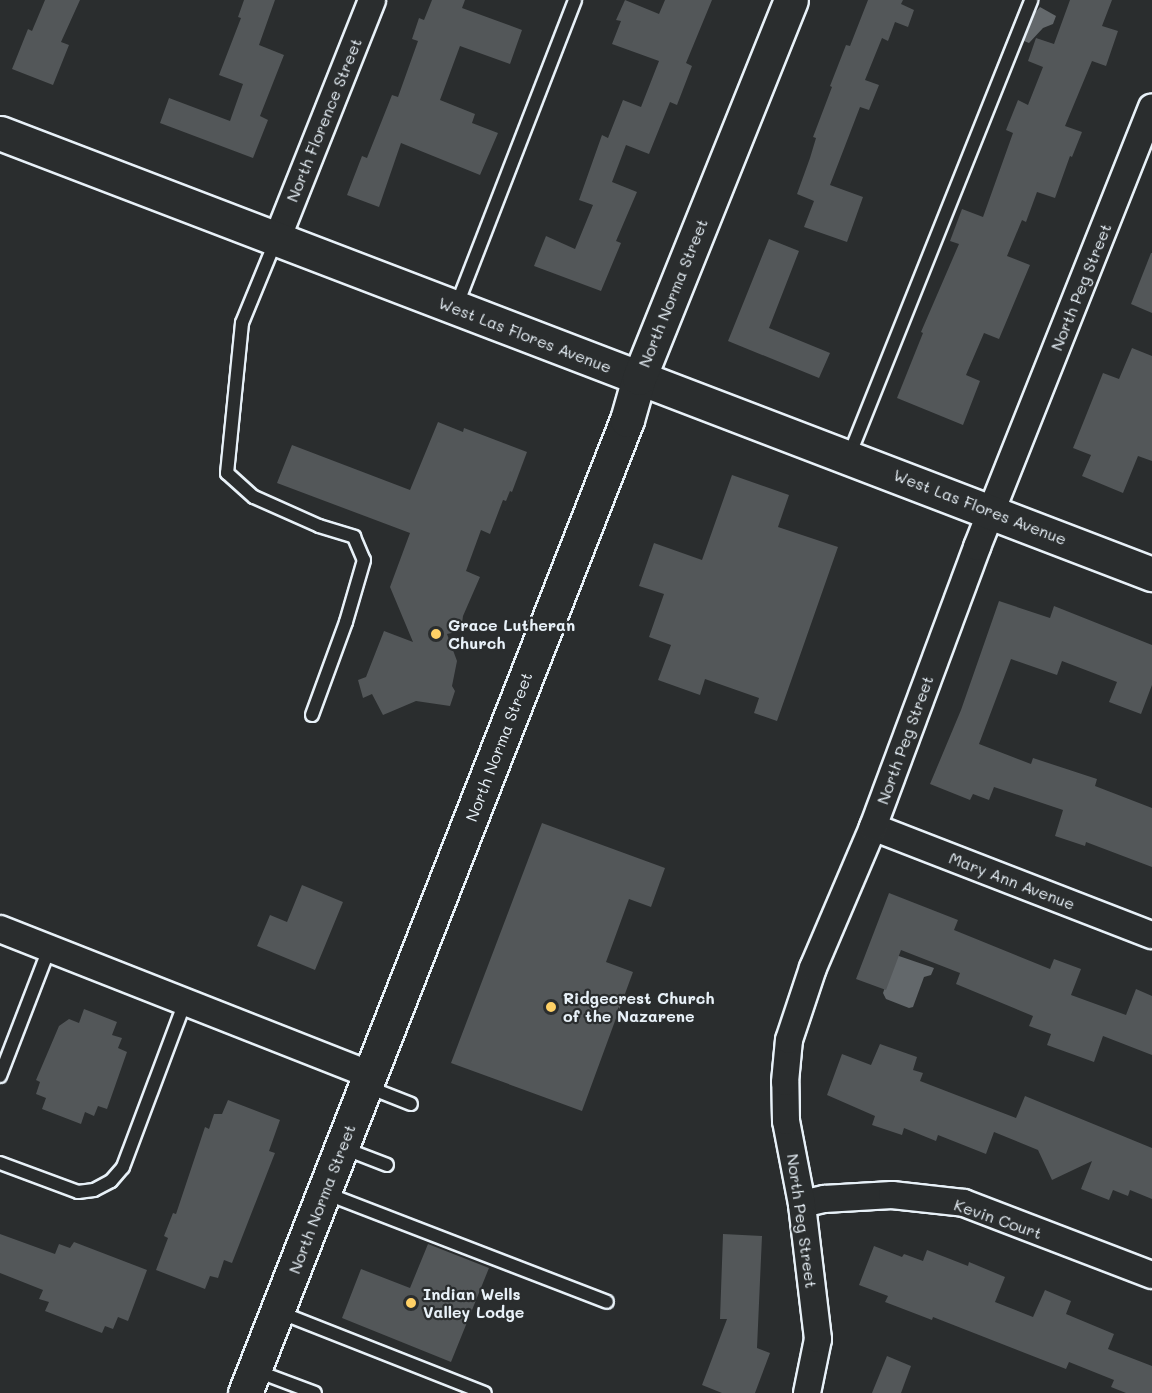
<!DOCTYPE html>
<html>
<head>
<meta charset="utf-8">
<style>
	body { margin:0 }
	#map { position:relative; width:1152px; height:1393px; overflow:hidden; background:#2a2d2e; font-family:Mali,sans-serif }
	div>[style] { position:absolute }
	.water>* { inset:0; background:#63686b }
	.building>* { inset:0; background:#535759 }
	.roads { filter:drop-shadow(2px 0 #e8f1f8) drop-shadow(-2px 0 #e8f1f8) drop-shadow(0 2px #e8f1f8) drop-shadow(0 -2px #e8f1f8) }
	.lane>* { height:12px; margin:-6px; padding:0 6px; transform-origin:6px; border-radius:6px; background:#2a2d2e }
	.street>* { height:26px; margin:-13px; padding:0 13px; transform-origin:13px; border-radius:13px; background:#2a2d2e }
	.secondary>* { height:33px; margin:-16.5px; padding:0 16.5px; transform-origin:16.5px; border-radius:16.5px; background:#2a2d2e }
	.dots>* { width:16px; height:16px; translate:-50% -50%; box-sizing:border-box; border:3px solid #2a2d2e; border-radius:50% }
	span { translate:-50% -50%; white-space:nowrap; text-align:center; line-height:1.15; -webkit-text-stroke:4.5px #2a2d2e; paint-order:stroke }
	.street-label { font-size:16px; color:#e8f1f8 }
	.poi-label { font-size:16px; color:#e8f1f8; font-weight:700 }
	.left { translate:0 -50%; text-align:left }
</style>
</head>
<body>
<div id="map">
	<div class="water">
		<div style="clip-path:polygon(1040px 7px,1056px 16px,1053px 24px,1043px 28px,1029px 43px,1019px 39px,1031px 17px)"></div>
		<div style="clip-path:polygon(896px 955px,934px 968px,931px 975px,924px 977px,913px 1007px,909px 1008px,886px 999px,883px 993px)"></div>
	</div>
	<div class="building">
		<div style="clip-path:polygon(45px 0,80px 0,61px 42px,69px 45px,53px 85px,12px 69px,28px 29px,32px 31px)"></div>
		<div style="clip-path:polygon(244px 0,275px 0,259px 45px,284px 55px,260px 116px,268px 120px,253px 158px,160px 123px,169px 98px,230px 121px,243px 84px,219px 75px,241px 18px,238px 17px)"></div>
		<div style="clip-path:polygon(432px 0,465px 0,462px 8px,522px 30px,510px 64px,460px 46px,440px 100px,475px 114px,472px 123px,498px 133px,480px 175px,401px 143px,379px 207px,347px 195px,362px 156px,367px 158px,392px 95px,398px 97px,418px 41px,412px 39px,419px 18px,424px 20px)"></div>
		<div style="clip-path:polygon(625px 0,659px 14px,665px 0,712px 0,686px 63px,692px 66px,677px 105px,670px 102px,649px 154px,626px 145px,612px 182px,637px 192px,616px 241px,621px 243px,601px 291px,534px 266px,546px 236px,575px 249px,593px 205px,579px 200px,602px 135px,608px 138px,623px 100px,641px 107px,659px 61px,612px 44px,621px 21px,616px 20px)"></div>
		<div style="clip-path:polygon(868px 0,903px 0,901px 4px,914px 10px,908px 27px,895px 22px,888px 41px,882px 38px,865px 80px,879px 85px,869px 110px,860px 107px,830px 185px,863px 197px,847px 242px,804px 227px,814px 201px,797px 194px,810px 158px,816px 138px,813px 137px,832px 87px,830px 86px,846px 45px,850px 46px)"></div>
		<div style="clip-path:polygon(1070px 0,1112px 0,1102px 26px,1118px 31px,1106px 66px,1092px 61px,1065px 126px,1082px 132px,1072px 157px,1070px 156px,1055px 198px,1037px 192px,1026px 222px,1022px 220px,1007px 256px,1030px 265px,999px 339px,984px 333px,966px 375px,980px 381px,963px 425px,897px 398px,923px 333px,921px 332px,959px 244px,950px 241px,962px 209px,983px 217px,1013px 133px,1006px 130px,1018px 100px,1028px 105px,1043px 67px,1028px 61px,1036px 38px,1054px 44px)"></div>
		<div style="clip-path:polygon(769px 239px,799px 251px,769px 328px,830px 353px,819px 378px,728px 341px)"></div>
		<div style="clip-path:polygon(1151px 253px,1152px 253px,1152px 313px,1131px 304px)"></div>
		<div style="clip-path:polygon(1132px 348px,1152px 356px,1152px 461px,1138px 456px,1123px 493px,1082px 476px,1091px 455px,1073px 448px,1103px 373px,1119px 379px)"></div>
		<div style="clip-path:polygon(438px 422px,463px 432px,464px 428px,527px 452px,512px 492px,510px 491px,506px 501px,503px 500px,490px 534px,481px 530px,466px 571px,480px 577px,463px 616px,461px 631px,447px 634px,457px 661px,452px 686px,455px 691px,450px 706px,416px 701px,383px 715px,372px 694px,363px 698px,358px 680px,366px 677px,384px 631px,413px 642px,390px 587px,410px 533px,277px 483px,292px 445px,410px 490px)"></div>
		<div style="clip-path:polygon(732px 475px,789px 495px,778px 527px,838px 547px,777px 721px,754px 713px,759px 698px,705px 679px,700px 695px,658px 680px,671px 645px,649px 637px,664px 594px,639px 586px,654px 543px,702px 560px)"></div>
		<div style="clip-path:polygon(999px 601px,1050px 618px,1054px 606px,1152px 645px,1152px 685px,1141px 714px,1109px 702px,1117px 682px,1062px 661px,1057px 675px,1011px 659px,979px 744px,1031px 764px,1033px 758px,1097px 779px,1095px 786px,1152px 808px,1152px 867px,1086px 842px,1085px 846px,1055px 836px,1063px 810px,994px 787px,989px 800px,973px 794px,970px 800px,930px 784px,961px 710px)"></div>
		<div style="clip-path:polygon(542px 823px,665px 868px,651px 907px,629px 899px,606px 962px,633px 972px,582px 1111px,451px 1063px)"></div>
		<div style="clip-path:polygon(302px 885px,343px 902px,315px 970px,257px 946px,270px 915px,287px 922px)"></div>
		<div style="clip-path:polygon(889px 893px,958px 920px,954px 930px,1050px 969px,1054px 959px,1081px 969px,1071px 995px,1126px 1015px,1136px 989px,1152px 996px,1152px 1055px,1103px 1036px,1094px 1062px,1047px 1045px,1051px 1034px,1029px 1026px,1033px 1016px,956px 984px,960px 973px,901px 950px,886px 990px,856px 979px)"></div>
		<div style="clip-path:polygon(84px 1009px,117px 1022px,112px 1035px,122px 1038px,118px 1048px,127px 1052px,107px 1109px,98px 1106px,94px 1116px,85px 1112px,81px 1124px,42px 1109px,46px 1098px,36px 1094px,40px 1082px,36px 1080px,59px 1026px,69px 1019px,79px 1023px)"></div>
		<div style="clip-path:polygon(880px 1044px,917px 1057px,913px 1070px,923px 1073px,920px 1081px,1016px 1118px,1025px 1096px,1152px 1148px,1152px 1199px,1130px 1190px,1128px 1196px,1113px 1190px,1109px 1200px,1081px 1189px,1092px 1161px,1052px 1180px,1038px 1150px,994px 1132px,986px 1154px,938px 1135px,936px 1141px,904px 1128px,902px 1135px,872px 1125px,875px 1116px,827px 1095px,842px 1054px,871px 1065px)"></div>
		<div style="clip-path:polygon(228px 1100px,280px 1120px,269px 1151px,275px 1153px,232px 1263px,224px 1260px,218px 1278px,210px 1276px,205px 1289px,156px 1270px,168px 1238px,164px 1236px,173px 1213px,176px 1214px,205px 1127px,209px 1129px,214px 1114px,222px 1114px)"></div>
		<div style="clip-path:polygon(0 1234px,55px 1254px,59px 1244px,70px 1248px,74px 1242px,147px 1270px,128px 1321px,118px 1317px,113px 1329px,105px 1326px,102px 1333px,45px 1311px,49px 1302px,39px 1299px,43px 1290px,0 1273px)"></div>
		<div style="clip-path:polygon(723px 1234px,762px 1236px,757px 1348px,770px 1353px,755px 1393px,722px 1393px,702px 1385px,727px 1319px,720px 1319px)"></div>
		<div style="clip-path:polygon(428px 1244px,489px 1268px,451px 1362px,342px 1318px,361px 1269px,410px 1288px)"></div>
		<div style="clip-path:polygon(874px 1246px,902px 1257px,904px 1254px,923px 1261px,927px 1250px,968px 1266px,969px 1262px,1005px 1277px,995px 1302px,1033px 1317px,1045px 1290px,1071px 1301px,1066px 1314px,1114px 1334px,1108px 1349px,1152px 1366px,1152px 1393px,1126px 1393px,1111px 1387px,1114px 1380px,1069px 1362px,1066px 1369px,933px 1317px,932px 1320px,885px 1302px,888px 1296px,859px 1285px)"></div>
		<div style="clip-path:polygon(887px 1356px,911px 1366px,901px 1393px,872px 1393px)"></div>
	</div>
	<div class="roads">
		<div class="lane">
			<div style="left:276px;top:240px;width:90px;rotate:112.3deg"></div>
			<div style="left:242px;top:323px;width:151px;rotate:95.7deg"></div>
			<div style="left:227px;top:473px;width:36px;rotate:42deg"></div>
			<div style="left:254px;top:497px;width:71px;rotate:24deg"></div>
			<div style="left:319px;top:526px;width:37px;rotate:17deg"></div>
			<div style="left:354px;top:537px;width:25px;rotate:67deg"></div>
			<div style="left:364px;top:560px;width:65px;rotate:106.2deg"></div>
			<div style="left:346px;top:622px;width:99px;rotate:110.1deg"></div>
			<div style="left:456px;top:307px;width:329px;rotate:-68.8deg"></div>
			<div style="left:849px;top:456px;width:491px;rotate:-68.2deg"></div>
			<div style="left:0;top:1076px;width:136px;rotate:-68.9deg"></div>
			<div style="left:368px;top:1087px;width:46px;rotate:21.6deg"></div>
			<div style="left:343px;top:1148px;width:47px;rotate:21.1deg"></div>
			<div style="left:0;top:1163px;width:83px;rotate:20.4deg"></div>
			<div style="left:78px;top:1192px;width:16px;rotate:-7deg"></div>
			<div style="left:94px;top:1190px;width:19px;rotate:-28deg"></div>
			<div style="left:111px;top:1181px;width:18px;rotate:-49deg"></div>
			<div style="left:123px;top:1167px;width:176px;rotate:-69.4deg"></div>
			<div style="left:325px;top:1193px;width:302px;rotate:21.1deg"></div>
			<div style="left:279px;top:1312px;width:221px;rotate:21.5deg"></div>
			<div style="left:254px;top:1370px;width:65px;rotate:20.7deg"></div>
		</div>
		<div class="street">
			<div style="left:277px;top:239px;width:257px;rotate:-68.3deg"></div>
			<div style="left:873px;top:827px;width:299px;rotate:21.2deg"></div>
			<div style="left:0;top:929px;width:398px;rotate:21.5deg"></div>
			<div style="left:802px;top:1204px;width:23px;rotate:-13deg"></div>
			<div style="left:824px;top:1199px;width:68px;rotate:-3.4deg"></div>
			<div style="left:892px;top:1195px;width:72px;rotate:6.3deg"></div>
			<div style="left:964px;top:1203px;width:201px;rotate:21deg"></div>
			<div style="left:807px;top:1393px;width:55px;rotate:-78.5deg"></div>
			<div style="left:818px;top:1339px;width:136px;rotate:-96.8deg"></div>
			<div style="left:802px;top:1204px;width:85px;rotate:-100.9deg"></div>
			<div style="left:786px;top:1121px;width:39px;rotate:-91deg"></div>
			<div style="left:785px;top:1082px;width:42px;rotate:-84.6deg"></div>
			<div style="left:789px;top:1040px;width:76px;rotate:-71.6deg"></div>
			<div style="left:813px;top:968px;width:153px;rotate:-66.9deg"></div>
			<div style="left:873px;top:827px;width:299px;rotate:-69.6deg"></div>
			<div style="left:977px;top:547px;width:473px;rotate:-68.3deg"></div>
		</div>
		<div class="secondary">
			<div style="left:0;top:133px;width:1234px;rotate:20.95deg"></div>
			<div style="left:245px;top:1393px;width:1045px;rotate:-68.57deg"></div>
			<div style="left:627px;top:420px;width:44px;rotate:-74.1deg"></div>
			<div style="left:639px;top:378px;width:407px;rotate:-68.1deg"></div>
		</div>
	</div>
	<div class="dots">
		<div style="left:436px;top:634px;background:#ffd166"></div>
		<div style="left:551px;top:1007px;background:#ffd166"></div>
		<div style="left:411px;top:1303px;background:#ffd166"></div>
	</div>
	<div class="street-label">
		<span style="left:324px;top:120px;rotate:-68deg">North Florence Street</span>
		<span style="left:1081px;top:287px;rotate:-68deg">North Peg Street</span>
		<span style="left:673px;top:293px;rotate:-68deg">North Norma Street</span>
		<span style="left:525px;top:335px;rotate:21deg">West Las Flores Avenue</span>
		<span style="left:980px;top:507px;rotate:21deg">West Las Flores Avenue</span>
		<span style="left:905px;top:740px;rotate:-70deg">North Peg Street</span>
		<span style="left:499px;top:747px;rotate:-69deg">North Norma Street</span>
		<span style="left:1012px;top:881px;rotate:21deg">Mary Ann Avenue</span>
		<span style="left:322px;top:1199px;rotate:-69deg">North Norma Street</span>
		<span style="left:998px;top:1219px;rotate:19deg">Kevin Court</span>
		<span style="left:802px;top:1221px;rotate:82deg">North Peg Street</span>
	</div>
	<div class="poi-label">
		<span class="left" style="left:448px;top:634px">Grace Lutheran<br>Church</span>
		<span class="left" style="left:563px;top:1007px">Ridgecrest Church<br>of the Nazarene</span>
		<span class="left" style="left:423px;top:1303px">Indian Wells<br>Valley Lodge</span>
	</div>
</div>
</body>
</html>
